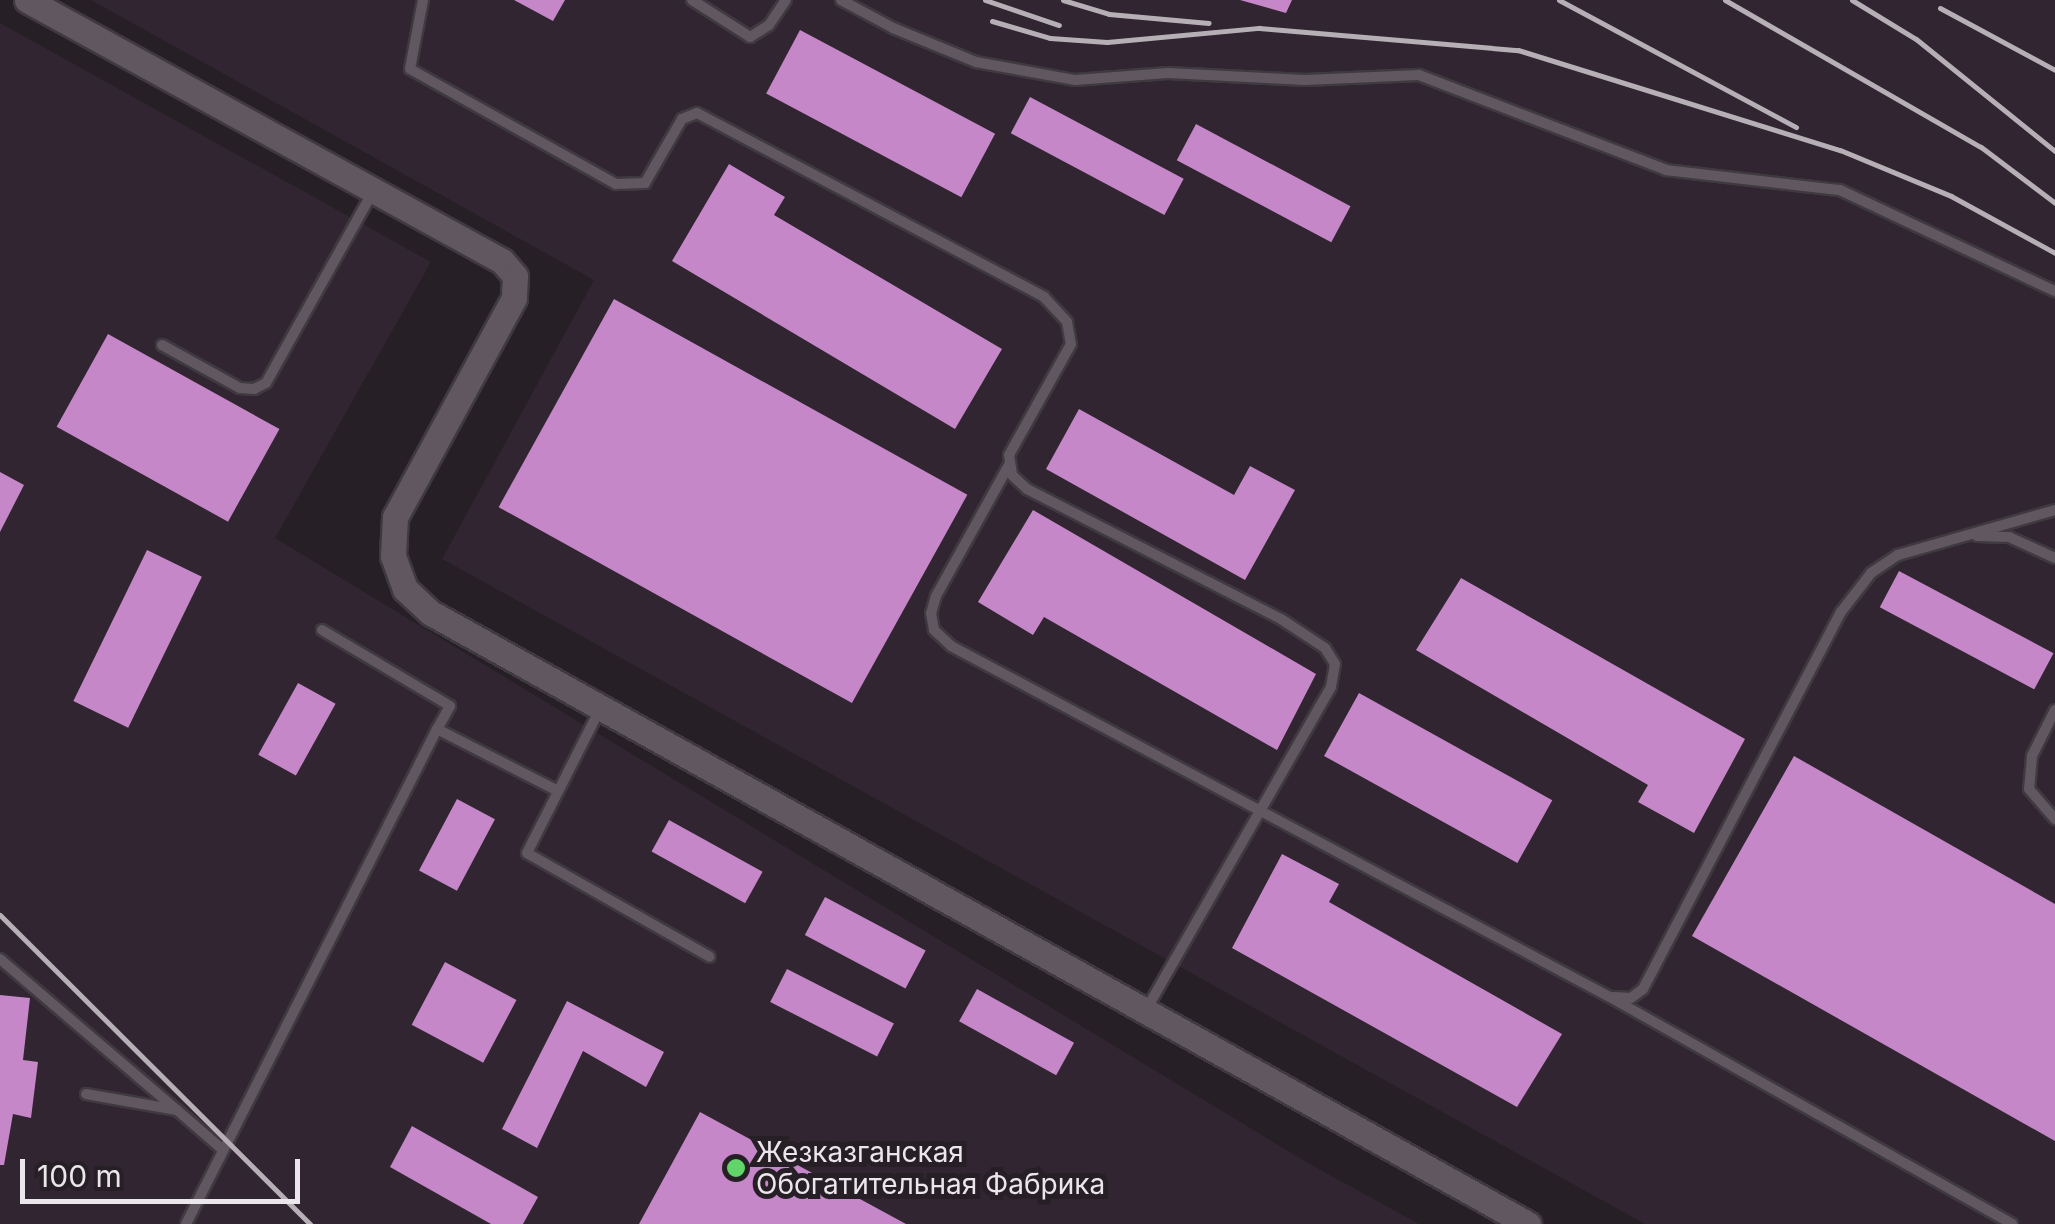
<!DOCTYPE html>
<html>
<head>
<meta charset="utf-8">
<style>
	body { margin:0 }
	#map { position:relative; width:2055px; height:1224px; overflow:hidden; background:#261f26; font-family:Inter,sans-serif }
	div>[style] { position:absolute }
	.built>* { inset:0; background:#302531 }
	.building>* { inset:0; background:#c587c8; transform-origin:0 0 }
	.roads { filter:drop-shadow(2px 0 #3f3a3f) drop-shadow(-2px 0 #3f3a3f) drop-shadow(0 2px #3f3a3f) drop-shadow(0 -2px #3f3a3f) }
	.service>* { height:10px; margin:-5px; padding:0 5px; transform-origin:5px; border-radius:5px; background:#605760 }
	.tertiary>* { height:25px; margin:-12.5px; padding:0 12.5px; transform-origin:12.5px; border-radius:12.5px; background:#605760 }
	.rail>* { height:5px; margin:-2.5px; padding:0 2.5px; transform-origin:2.5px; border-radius:2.5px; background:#b6b0b6 }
	.dots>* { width:28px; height:28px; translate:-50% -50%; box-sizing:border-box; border:5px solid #261f26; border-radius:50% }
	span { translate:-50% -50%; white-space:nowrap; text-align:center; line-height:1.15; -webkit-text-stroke:10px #261f26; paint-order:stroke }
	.poi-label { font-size:28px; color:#ebe6eb }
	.left { translate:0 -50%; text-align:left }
	.scale { position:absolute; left:20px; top:1159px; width:280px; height:45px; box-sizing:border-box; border:5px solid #ebe6eb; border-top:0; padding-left:12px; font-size:30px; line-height:35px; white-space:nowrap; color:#ebe6eb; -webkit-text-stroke:8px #261f26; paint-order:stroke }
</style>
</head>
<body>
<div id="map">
	<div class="built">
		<div style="clip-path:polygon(91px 0,2055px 0,2055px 1224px,1645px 1224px,442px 559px,594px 280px)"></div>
		<div style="clip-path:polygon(0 23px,431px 262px,275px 538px,1308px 1163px,1419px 1224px,0 1224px)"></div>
	</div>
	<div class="building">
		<div style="clip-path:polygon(514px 0,565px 0,553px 21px)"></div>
		<div style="clip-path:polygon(1240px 0,1292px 0,1286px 13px)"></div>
		<div style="left:800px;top:30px;width:221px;height:72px;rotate:28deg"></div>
		<div style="left:1030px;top:97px;width:174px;height:41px;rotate:28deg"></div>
		<div style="left:1196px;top:124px;width:175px;height:41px;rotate:28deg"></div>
		<div style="clip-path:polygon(729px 164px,785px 197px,774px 215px,1002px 349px,955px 429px,672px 261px)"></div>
		<div style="left:614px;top:299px;width:404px;height:238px;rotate:29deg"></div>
		<div style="left:108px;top:334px;width:196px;height:106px;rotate:29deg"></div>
		<div style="clip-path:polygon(1079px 409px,1234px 495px,1250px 466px,1295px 490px,1245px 580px,1046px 469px)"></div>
		<div style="clip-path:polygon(0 472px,24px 485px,0 532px)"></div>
		<div style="clip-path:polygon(1033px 510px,1316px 674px,1277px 750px,1044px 617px,1033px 635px,978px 602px)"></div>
		<div style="left:147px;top:550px;width:61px;height:168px;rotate:26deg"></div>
		<div style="left:1899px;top:571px;width:175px;height:41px;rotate:28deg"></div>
		<div style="clip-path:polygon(1461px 578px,1745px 739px,1694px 833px,1638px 802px,1648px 785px,1416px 650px)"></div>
		<div style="left:298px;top:683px;width:43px;height:82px;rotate:29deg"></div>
		<div style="left:1359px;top:693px;width:221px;height:72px;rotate:29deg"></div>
		<div style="clip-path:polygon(1794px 756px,2055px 904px,2055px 1141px,1692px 936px)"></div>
		<div style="left:457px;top:799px;width:43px;height:81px;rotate:28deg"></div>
		<div style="left:669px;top:820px;width:107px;height:36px;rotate:29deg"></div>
		<div style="clip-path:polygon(1282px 854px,1339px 884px,1329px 902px,1562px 1034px,1517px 1107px,1232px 948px)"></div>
		<div style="left:825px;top:897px;width:114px;height:43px;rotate:28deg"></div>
		<div style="left:445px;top:962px;width:81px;height:71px;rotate:28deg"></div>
		<div style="left:787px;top:969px;width:120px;height:37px;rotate:27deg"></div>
		<div style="left:977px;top:989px;width:111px;height:37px;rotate:29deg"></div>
		<div style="clip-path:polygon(0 995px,30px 998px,23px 1060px,38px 1062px,31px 1118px,13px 1114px,4px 1165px,0 1165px)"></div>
		<div style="clip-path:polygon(567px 1001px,664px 1052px,646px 1087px,583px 1051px,537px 1148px,502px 1129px)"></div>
		<div style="clip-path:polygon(700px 1112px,906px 1224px,639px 1224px)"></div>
		<div style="clip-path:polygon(412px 1126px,538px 1197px,523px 1224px,491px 1224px,390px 1167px)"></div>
	</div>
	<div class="roads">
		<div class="service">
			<div style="left:423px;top:0;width:70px;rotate:100.7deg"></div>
			<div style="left:410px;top:69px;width:236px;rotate:29.2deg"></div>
			<div style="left:616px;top:184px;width:29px;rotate:-2deg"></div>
			<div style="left:645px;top:183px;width:74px;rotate:-60deg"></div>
			<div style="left:682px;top:119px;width:16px;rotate:-22deg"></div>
			<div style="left:697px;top:113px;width:393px;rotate:27.9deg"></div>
			<div style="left:1044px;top:297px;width:34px;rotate:47deg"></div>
			<div style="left:1067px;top:322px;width:22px;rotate:80deg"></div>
			<div style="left:1071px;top:344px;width:127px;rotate:119.2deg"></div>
			<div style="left:1009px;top:455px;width:20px;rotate:81deg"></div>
			<div style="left:1012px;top:475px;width:21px;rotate:43deg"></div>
			<div style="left:1027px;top:489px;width:285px;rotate:27.1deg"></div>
			<div style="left:1281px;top:619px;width:53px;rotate:33.4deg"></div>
			<div style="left:1325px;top:648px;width:19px;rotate:58deg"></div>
			<div style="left:1335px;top:664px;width:23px;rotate:100deg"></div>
			<div style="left:1331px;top:687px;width:372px;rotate:119.8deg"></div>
			<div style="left:692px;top:0;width:69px;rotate:32.5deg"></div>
			<div style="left:750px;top:37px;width:22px;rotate:-32deg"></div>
			<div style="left:769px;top:25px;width:30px;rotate:-56deg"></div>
			<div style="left:841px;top:0;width:59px;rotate:28.3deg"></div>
			<div style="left:893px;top:28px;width:90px;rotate:22.3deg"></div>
			<div style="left:976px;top:62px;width:101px;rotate:10.3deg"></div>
			<div style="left:1075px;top:80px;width:93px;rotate:-4.3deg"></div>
			<div style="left:1168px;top:73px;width:137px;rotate:2.9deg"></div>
			<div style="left:1305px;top:80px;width:114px;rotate:-2.5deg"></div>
			<div style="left:1419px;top:75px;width:265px;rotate:21deg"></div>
			<div style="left:1666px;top:170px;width:175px;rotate:6.6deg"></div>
			<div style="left:1840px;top:190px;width:238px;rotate:25.2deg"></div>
			<div style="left:162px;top:345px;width:89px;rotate:28.9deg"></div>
			<div style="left:240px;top:388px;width:14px;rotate:4deg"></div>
			<div style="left:254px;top:389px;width:13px;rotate:-27deg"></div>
			<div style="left:266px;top:383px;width:221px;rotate:-60.8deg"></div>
			<div style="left:1010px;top:463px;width:152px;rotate:119.1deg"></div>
			<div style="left:936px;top:596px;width:18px;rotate:106deg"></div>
			<div style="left:931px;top:613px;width:17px;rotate:80deg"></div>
			<div style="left:934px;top:630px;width:23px;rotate:43deg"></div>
			<div style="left:951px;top:646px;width:744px;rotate:28.05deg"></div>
			<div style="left:1608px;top:996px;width:464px;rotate:29.4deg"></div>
			<div style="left:1977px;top:536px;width:32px;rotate:2deg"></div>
			<div style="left:2009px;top:537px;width:51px;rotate:24.5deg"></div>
			<div style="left:322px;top:630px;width:149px;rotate:30.7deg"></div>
			<div style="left:450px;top:706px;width:26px;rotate:119deg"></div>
			<div style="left:437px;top:729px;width:136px;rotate:27.1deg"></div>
			<div style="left:600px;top:709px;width:161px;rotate:116.9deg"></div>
			<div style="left:527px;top:853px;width:210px;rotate:29.6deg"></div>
			<div style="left:2055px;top:710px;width:51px;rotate:116.6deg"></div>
			<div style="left:2032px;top:756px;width:33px;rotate:95deg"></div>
			<div style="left:2029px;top:789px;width:40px;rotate:49deg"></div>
			<div style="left:0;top:959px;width:233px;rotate:40.5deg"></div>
			<div style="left:1614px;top:997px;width:17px;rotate:3deg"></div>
			<div style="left:1631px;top:998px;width:15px;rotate:-37deg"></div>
			<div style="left:1643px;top:989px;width:426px;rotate:-62.3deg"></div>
			<div style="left:1841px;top:612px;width:49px;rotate:-52.4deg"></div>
			<div style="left:1871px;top:573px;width:32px;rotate:-34deg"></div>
			<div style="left:1898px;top:555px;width:163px;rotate:-16deg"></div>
			<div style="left:86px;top:1094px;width:92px;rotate:10deg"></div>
			<div style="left:177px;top:1110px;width:61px;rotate:41deg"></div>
			<div style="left:186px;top:1224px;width:555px;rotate:-63.11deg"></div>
		</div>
		<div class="tertiary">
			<div style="left:27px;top:0;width:542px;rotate:28.79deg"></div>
			<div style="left:502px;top:261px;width:20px;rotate:49deg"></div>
			<div style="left:515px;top:276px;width:22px;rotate:93deg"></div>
			<div style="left:514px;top:298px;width:249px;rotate:118.5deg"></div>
			<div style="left:395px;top:517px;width:39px;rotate:93deg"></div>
			<div style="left:393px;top:556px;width:35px;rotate:70deg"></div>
			<div style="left:405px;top:589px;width:35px;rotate:43deg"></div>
			<div style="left:431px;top:613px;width:1256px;rotate:29.12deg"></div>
		</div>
	</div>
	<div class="rail">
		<div style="left:985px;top:0;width:78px;rotate:18.7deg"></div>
		<div style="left:1063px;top:0;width:48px;rotate:16.9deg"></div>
		<div style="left:1109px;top:14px;width:100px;rotate:5.1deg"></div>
		<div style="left:1559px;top:0;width:269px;rotate:28.2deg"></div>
		<div style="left:1725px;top:0;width:295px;rotate:29.9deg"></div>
		<div style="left:1981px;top:147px;width:93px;rotate:37.1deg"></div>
		<div style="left:1852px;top:0;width:75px;rotate:31.4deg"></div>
		<div style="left:1916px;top:39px;width:179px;rotate:38.9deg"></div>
		<div style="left:1940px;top:8px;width:131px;rotate:28.3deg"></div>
		<div style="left:992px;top:21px;width:60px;rotate:16.3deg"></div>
		<div style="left:1050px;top:38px;width:57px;rotate:4deg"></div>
		<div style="left:1107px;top:42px;width:153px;rotate:-5.3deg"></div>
		<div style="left:1259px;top:28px;width:260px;rotate:4.9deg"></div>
		<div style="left:1518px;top:50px;width:337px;rotate:17.3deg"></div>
		<div style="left:1840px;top:150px;width:120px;rotate:22.5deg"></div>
		<div style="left:1951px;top:196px;width:119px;rotate:28.7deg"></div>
		<div style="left:0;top:915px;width:438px;rotate:44.9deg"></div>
	</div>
	<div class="dots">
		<div style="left:736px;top:1168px;background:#61d56a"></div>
	</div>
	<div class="poi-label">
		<span class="left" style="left:756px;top:1168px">Жезказганская<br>Обогатительная Фабрика</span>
	</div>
	<div class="scale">100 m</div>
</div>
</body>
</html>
